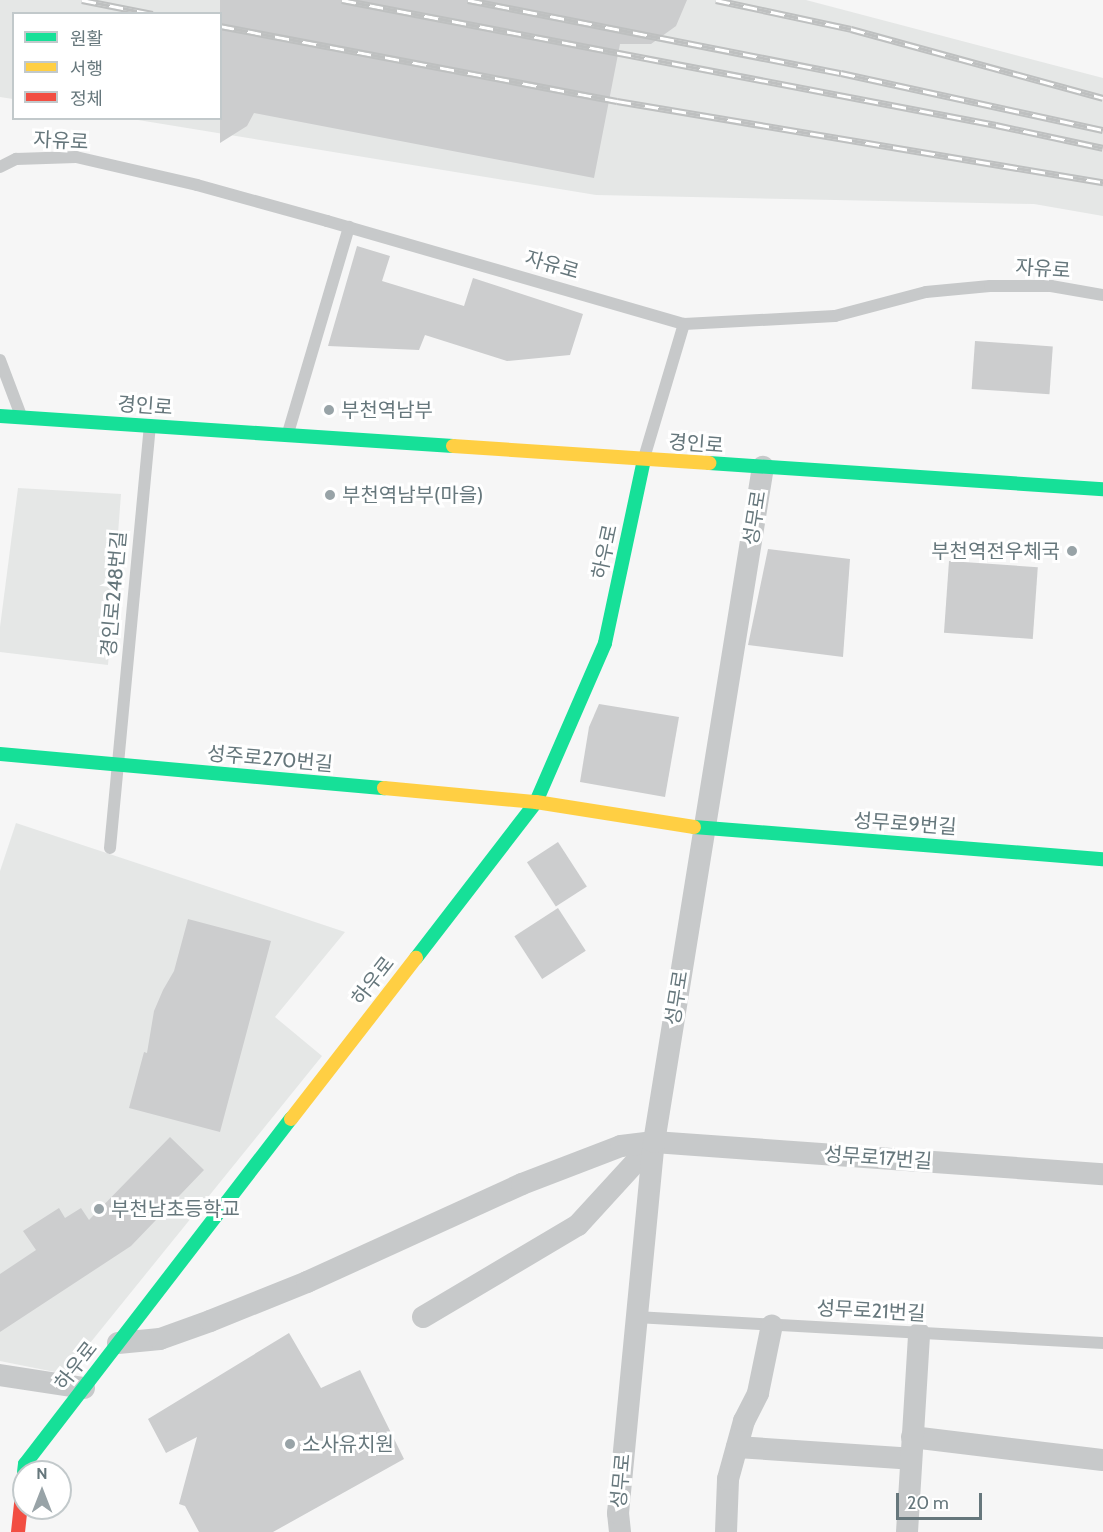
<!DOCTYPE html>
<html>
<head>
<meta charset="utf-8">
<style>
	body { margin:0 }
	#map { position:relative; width:1103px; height:1532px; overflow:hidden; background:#f6f6f6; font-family:Cabin,"Noto Sans KR",sans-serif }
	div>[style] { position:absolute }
	.built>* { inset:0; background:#e5e7e6 }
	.building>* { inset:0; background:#cccdce; transform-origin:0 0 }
	.lane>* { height:12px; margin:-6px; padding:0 6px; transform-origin:6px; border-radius:6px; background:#c7c9ca }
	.street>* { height:22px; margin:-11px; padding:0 11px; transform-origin:11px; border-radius:11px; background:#c7c9ca }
	.fast>* { height:14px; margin:-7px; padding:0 7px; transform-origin:7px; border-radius:7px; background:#16e098 }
	.slow>* { height:14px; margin:-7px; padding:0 7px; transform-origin:7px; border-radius:7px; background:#ffcf43 }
	.jam>* { height:14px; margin:-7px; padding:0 7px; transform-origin:7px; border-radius:7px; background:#f24e42 }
	.rail>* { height:7px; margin-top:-3.5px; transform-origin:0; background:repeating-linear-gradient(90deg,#fff 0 14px,#bec0c0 0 28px); box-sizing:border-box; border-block:2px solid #bec0c0 }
	.dots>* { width:16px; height:16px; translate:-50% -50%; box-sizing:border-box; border:3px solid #fff; border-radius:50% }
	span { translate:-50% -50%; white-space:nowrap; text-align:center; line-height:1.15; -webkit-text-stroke:6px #fff; paint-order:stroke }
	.street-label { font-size:20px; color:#66777c }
	.poi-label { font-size:20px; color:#66777c }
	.left { translate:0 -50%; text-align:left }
	.right { translate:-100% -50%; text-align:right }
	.legend { position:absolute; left:12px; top:12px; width:210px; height:108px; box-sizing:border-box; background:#fff; border:2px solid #c2c9cb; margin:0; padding:8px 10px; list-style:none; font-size:18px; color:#66777c }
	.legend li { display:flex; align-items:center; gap:12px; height:30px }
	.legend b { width:30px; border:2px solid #c2c9cb }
	.north { position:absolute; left:12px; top:1460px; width:60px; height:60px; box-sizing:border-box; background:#fff; border:2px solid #c2c9cb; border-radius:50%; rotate:0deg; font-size:16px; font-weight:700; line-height:24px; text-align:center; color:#66777c }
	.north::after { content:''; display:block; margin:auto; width:21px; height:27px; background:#98a3a7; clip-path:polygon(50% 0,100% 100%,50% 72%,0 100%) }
	.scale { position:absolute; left:896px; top:1493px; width:86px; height:27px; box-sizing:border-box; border:3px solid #66777c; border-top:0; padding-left:8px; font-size:18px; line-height:21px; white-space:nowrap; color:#66777c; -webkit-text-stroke:4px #fff; paint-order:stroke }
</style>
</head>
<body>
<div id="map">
	<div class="built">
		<div style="clip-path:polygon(0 0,806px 0,1103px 78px,1103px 216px,1034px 204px,596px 195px,132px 119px,220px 118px,220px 14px,14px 14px,13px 99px,0 97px)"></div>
		<div style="clip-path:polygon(18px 488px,121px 494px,108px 665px,0 652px,0 627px)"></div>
		<div style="clip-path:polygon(16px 823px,345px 932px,275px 1017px,322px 1056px,65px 1374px,0 1361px,0 871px)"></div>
	</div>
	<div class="building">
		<div style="clip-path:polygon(220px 0,687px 0,676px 26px,651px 44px,620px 44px,594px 178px,254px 113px,247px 126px,220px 143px)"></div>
		<div style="clip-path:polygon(357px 246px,390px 256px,382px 281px,464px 306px,473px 278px,583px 314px,570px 355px,507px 361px,425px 335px,419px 350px,328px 346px)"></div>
		<div style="left:975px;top:341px;width:78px;height:48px;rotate:4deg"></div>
		<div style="clip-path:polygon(768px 549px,850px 559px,843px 657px,748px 645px)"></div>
		<div style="left:949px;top:561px;width:89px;height:72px;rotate:4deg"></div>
		<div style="clip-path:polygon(599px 704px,679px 717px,665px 797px,580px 782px,589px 727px)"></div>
		<div style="left:558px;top:842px;width:53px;height:37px;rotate:57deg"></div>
		<div style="left:558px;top:908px;width:51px;height:52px;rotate:57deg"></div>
		<div style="clip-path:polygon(188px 919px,271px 941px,220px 1132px,129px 1108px,144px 1052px,147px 1053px,154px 1011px,163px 990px,174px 971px)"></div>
		<div style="clip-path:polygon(170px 1137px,204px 1170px,131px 1246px,0 1332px,0 1274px,36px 1250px,23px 1231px,59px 1208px,65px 1218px,81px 1208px,89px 1220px)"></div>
		<div style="clip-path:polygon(289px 1333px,321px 1388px,360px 1370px,404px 1459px,273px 1532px,199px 1532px,185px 1506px,179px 1504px,197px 1437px,166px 1453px,148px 1419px)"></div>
	</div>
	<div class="lane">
		<div style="left:0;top:167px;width:18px;rotate:-27deg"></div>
		<div style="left:16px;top:159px;width:60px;rotate:-1.9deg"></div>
		<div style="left:76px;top:157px;width:124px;rotate:13deg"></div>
		<div style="left:197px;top:185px;width:135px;rotate:15.5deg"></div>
		<div style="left:327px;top:221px;width:372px;rotate:16.1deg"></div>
		<div style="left:684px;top:324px;width:151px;rotate:-3deg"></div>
		<div style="left:835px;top:316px;width:94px;rotate:-14.8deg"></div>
		<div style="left:926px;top:292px;width:64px;rotate:-5.4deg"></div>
		<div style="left:990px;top:286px;width:61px"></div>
		<div style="left:1051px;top:286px;width:53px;rotate:9.8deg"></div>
		<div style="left:0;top:360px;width:57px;rotate:69.3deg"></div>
		<div style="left:288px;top:433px;width:215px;rotate:-73.5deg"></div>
		<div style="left:644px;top:458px;width:140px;rotate:-73.4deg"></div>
		<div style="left:110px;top:848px;width:423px;rotate:-84.6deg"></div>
		<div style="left:636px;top:1317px;width:468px;rotate:3.2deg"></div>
	</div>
	<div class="street">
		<div style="left:423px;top:1317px;width:180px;rotate:-30.7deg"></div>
		<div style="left:578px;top:1225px;width:113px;rotate:-47.5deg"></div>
		<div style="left:118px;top:1343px;width:42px;rotate:-5.4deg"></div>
		<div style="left:160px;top:1339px;width:53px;rotate:-19.8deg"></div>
		<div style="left:210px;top:1321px;width:105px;rotate:-21.9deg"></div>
		<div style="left:307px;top:1282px;width:236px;rotate:-24.5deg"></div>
		<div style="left:522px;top:1184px;width:106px;rotate:-21deg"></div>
		<div style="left:621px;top:1146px;width:33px;rotate:-7deg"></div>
		<div style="left:654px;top:1142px;width:450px;rotate:4.1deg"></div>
		<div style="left:0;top:1375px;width:85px;rotate:8.8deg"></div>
		<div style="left:912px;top:1437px;width:192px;rotate:6.9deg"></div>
		<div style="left:737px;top:1447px;width:174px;rotate:3.9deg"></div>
		<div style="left:620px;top:1532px;width:19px;rotate:-96deg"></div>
		<div style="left:618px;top:1513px;width:373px;rotate:-84.5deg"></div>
		<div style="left:654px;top:1142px;width:684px;rotate:-80.83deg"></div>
		<div style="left:726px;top:1532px;width:53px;rotate:-87.8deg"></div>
		<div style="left:728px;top:1479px;width:60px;rotate:-74.6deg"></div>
		<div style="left:744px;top:1421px;width:31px;rotate:-63deg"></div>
		<div style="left:758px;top:1393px;width:69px;rotate:-78.4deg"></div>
		<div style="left:907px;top:1532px;width:199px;rotate:-86.5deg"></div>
	</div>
	<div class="fast">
		<div style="left:0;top:416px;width:454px;rotate:3.8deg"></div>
		<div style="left:709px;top:463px;width:395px;rotate:3.8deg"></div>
		<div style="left:0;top:754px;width:386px;rotate:5.1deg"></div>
		<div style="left:694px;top:827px;width:410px;rotate:4.5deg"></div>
		<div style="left:416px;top:958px;width:197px;rotate:-52.4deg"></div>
		<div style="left:536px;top:802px;width:173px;rotate:-66.5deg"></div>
		<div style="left:605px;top:643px;width:187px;rotate:-78deg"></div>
		<div style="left:24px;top:1472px;width:8px;rotate:-83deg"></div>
		<div style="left:25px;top:1464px;width:436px;rotate:-52.4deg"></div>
	</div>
	<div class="slow">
		<div style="left:453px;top:446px;width:257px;rotate:3.8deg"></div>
		<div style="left:384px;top:788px;width:153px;rotate:5.3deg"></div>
		<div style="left:536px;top:802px;width:160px;rotate:9deg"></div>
		<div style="left:291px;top:1119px;width:204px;rotate:-52.2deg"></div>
	</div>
	<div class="jam">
		<div style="left:18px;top:1532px;width:56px;rotate:-83.9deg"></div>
	</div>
	<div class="rail">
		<div style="left:82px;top:0;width:72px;rotate:11.2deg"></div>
		<div style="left:342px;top:0;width:666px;rotate:10.82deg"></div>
		<div style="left:996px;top:125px;width:109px;rotate:12.1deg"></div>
		<div style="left:468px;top:0;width:380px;rotate:11.1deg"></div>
		<div style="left:841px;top:73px;width:268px;rotate:12.3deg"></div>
		<div style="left:716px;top:0;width:138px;rotate:12.1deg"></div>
		<div style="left:851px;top:29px;width:261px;rotate:15.3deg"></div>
		<div style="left:220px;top:26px;width:404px;rotate:10.7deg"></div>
		<div style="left:617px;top:101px;width:493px;rotate:9.5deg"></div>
	</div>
	<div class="dots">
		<div style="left:329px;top:410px;background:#98a3a7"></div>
		<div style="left:330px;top:495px;background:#98a3a7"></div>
		<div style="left:1072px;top:551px;background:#98a3a7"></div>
		<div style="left:99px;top:1209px;background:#98a3a7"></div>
		<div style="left:290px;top:1444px;background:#98a3a7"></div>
	</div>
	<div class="street-label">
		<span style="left:61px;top:141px;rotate:3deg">자유로</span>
		<span style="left:552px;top:265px;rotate:16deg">자유로</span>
		<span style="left:1043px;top:269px;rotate:4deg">자유로</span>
		<span style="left:145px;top:406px;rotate:4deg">경인로</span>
		<span style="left:696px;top:444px;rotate:4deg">경인로</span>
		<span style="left:755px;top:518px;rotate:-81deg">성무로</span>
		<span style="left:605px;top:552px;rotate:-78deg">하우로</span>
		<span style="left:114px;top:594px;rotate:-85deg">경인로248번길</span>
		<span style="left:270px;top:759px;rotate:5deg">성주로270번길</span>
		<span style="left:905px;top:824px;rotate:4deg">성무로9번길</span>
		<span style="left:373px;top:981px;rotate:-52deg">하우로</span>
		<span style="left:677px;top:998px;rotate:-81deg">성무로</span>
		<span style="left:878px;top:1158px;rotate:4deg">성무로17번길</span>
		<span style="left:871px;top:1311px;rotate:3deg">성무로21번길</span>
		<span style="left:76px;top:1366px;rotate:-52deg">하우로</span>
		<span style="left:621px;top:1481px;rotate:-85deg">성무로</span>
	</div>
	<div class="poi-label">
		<span class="left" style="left:341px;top:410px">부천역남부</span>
		<span class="left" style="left:342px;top:495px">부천역남부(마을)</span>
		<span class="right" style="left:1060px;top:551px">부천역전우체국</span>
		<span class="left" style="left:111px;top:1209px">부천남초등학교</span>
		<span class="left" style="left:302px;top:1444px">소사유치원</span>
	</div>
	<ul class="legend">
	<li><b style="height:8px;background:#16e098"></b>원활</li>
	<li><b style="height:8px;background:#ffcf43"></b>서행</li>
	<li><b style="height:8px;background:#f24e42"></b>정체</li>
	</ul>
	<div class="north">N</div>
	<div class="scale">20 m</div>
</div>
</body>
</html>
